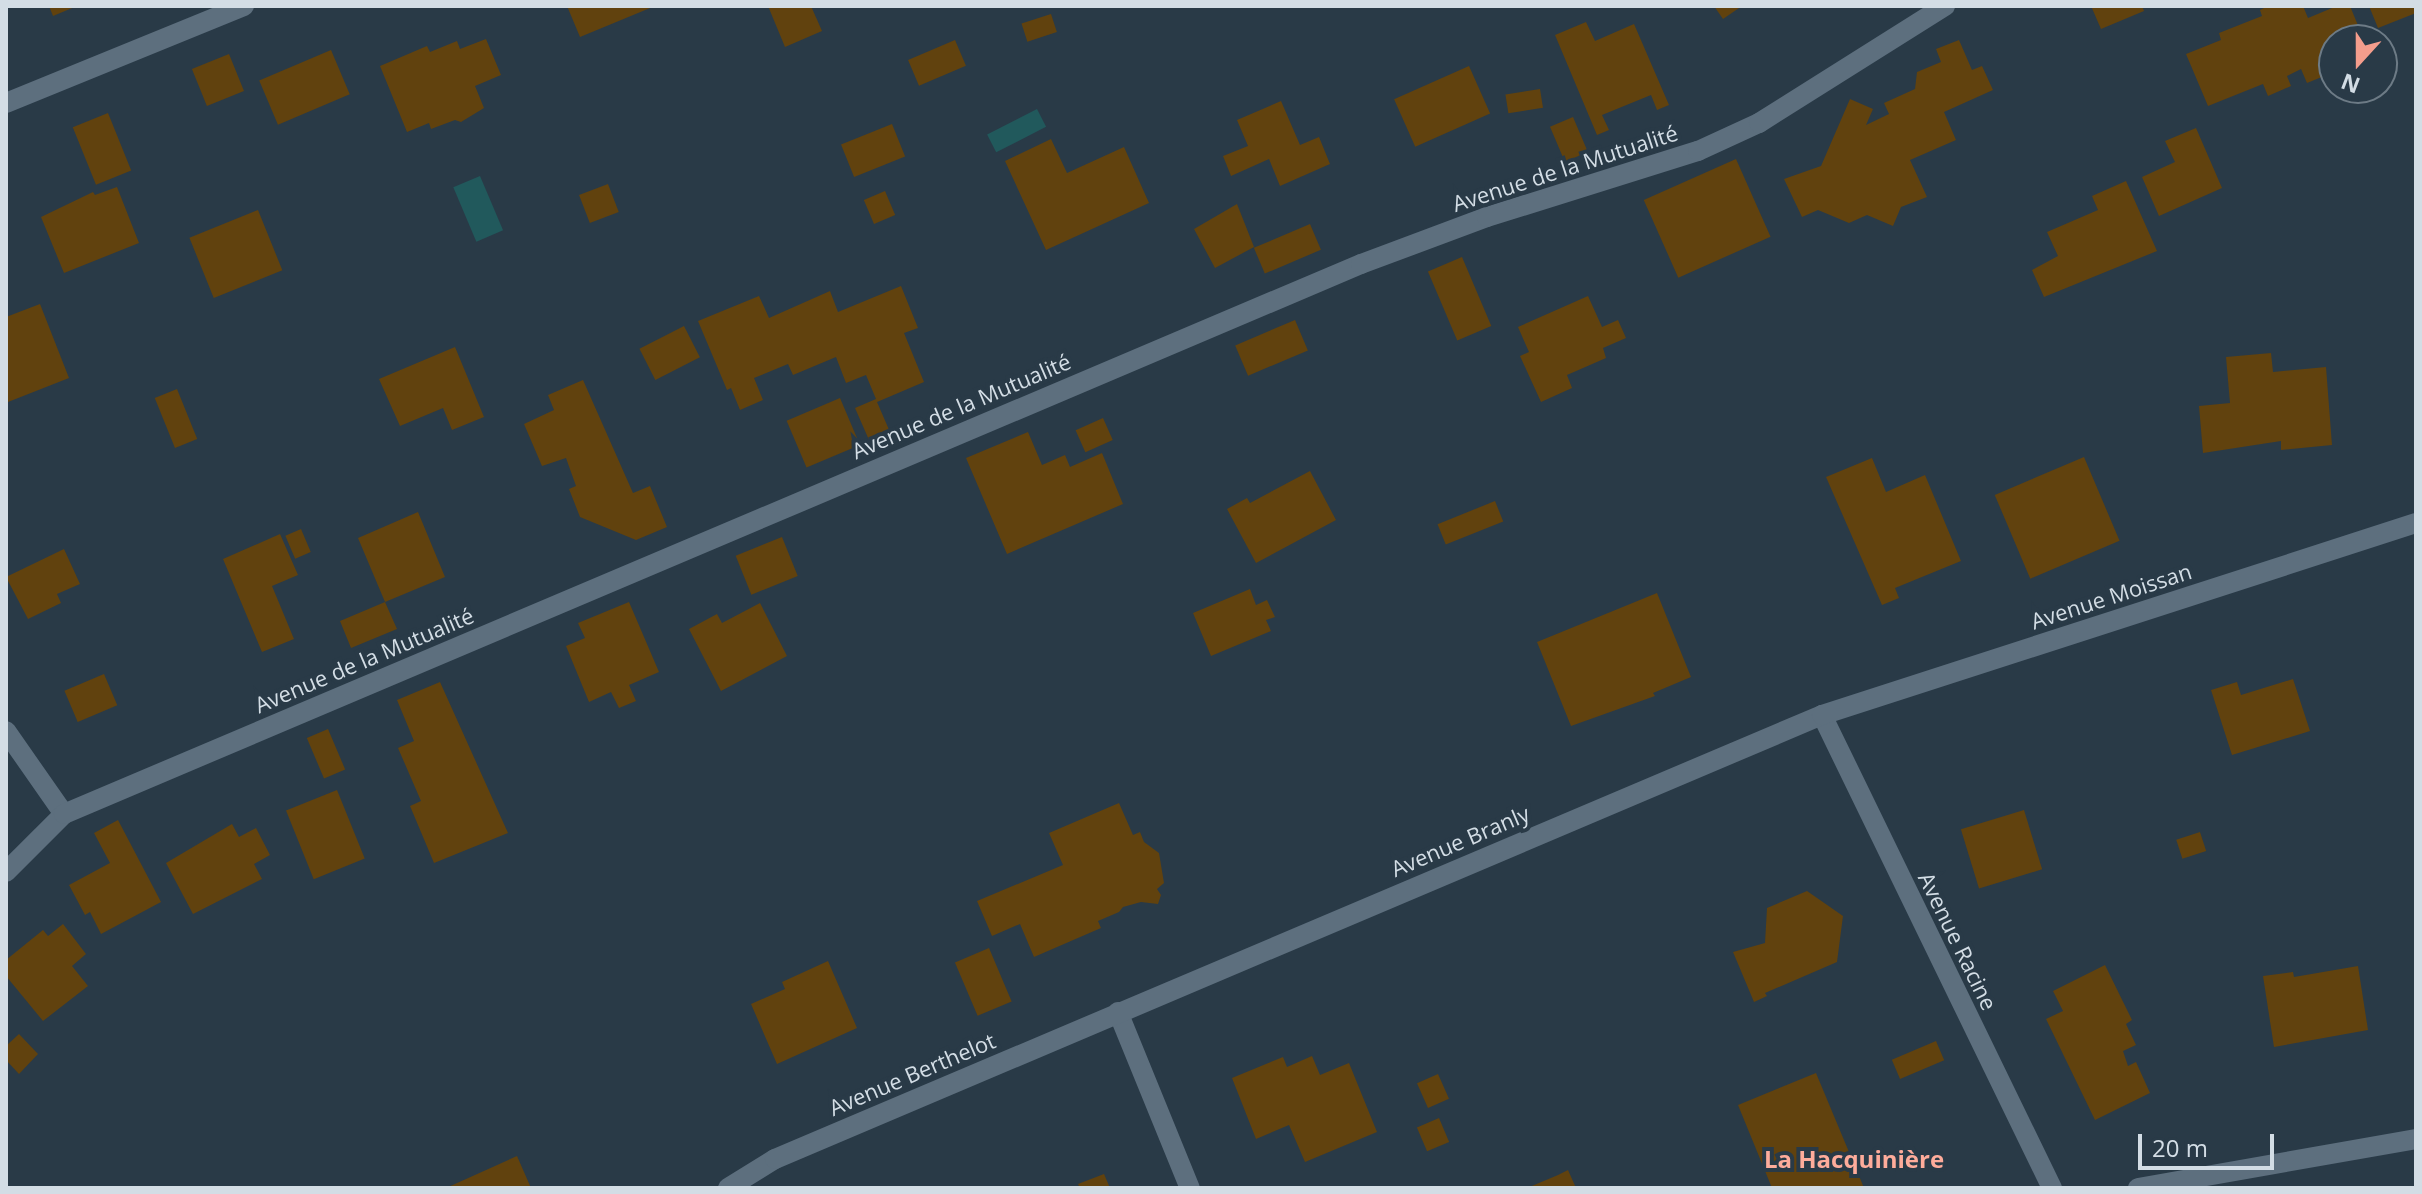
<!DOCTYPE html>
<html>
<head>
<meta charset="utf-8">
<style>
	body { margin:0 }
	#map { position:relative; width:2422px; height:1194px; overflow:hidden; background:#293a47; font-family:"Open Sans",sans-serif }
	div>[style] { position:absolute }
	.water>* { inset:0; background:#21595c; transform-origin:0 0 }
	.building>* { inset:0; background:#61420e; transform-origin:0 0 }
	.minor>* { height:20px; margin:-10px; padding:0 10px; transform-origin:10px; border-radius:10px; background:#5d6f7e }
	span { translate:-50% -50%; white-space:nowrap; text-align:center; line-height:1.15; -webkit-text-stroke:8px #293a47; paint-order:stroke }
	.street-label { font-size:22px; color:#d3dde5 }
	.neighbourhood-label { font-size:24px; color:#feac9b; font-weight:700 }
	.frame { position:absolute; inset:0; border:8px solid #d3dde5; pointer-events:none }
	.north { position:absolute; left:2318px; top:24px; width:80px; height:80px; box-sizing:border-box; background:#293a47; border:2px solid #6d7b86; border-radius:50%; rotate:201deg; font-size:22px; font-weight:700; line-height:32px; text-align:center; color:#d3dde5 }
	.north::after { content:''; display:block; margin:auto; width:28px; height:36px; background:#f49d8c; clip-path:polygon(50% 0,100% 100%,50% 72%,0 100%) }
	.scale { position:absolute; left:2138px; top:1134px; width:136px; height:36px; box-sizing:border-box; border:4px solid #d3dde5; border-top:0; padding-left:10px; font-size:24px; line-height:28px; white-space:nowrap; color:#d3dde5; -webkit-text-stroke:6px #293a47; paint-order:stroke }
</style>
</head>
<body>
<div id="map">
	<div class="water">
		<div style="left:1037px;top:109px;width:20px;height:56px;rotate:63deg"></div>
		<div style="left:480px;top:176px;width:59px;height:29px;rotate:67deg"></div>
	</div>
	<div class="building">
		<div style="clip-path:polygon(49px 6px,77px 6px,53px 16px)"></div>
		<div style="clip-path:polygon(567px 6px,655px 6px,580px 37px)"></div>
		<div style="clip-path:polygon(768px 6px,811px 6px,822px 31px,785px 47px)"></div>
		<div style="clip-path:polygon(1714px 6px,1742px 6px,1723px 19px)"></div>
		<div style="clip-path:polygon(2091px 6px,2142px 6px,2144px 11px,2101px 29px)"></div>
		<div style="clip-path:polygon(2268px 6px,2303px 6px,2308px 18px,2337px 6px,2350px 6px,2364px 40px,2334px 40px,2334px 72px,2307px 83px,2301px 69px,2287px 76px,2291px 86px,2268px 96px,2263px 84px,2208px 106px,2186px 54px,2221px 40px,2219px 33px,2262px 16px,2260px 10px)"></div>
		<div style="clip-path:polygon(2369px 6px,2416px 6px,2416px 13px,2378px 28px)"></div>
		<div style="left:1051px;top:14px;width:19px;height:31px;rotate:72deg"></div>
		<div style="clip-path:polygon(1586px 22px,1595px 41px,1634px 24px,1669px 105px,1657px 110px,1651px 95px,1602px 115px,1609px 130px,1597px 135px,1555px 35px)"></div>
		<div style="clip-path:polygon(486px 39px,501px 75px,475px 86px,484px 108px,461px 122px,455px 120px,431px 129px,429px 123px,407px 132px,380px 66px,427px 46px,430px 52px,457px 41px,460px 49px)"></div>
		<div style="left:955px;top:40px;width:28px;height:51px;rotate:67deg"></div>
		<div style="clip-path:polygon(1959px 40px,1972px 70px,1982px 66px,1993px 90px,1944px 112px,1956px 140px,1910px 160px,1927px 197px,1901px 207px,1893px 226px,1867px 215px,1849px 223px,1818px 210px,1802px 217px,1784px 179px,1821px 166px,1850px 99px,1873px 109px,1866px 125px,1889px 114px,1884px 103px,1915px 89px,1917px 72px,1941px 62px,1936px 49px)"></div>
		<div style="left:331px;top:50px;width:48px;height:78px;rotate:67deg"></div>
		<div style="left:229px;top:54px;width:40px;height:40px;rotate:68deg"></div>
		<div style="left:1469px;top:66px;width:52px;height:82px;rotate:66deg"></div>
		<div style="left:1540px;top:89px;width:19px;height:35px;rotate:81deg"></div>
		<div style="clip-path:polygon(1281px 101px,1300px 145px,1319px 137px,1330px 164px,1280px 186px,1269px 159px,1231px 176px,1223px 156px,1248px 146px,1237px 120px)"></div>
		<div style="left:108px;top:113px;width:62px;height:38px;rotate:68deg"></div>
		<div style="left:1573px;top:117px;width:38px;height:25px;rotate:67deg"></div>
		<div style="left:892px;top:124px;width:35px;height:55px;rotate:68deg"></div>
		<div style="clip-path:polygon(2196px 128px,2222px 188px,2159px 216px,2142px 177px,2175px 162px,2165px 141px)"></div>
		<div style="clip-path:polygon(1051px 139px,1067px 173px,1124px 147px,1149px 203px,1046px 250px,1005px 161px)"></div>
		<div style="left:1736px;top:159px;width:85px;height:101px;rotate:66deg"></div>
		<div style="clip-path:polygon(2126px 181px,2157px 251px,2044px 297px,2032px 270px,2058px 256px,2047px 232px,2098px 210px,2092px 196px)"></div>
		<div style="left:608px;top:184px;width:30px;height:31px;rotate:69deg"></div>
		<div style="clip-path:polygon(117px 187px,139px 243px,64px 273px,41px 217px,93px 192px,95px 195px)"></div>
		<div style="left:885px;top:191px;width:26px;height:23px;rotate:67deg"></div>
		<div style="clip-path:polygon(1237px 204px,1254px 247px,1215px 268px,1194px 229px)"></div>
		<div style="left:258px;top:210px;width:65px;height:74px;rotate:68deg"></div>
		<div style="left:1310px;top:224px;width:28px;height:61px;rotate:67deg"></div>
		<div style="left:1462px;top:257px;width:75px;height:37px;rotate:67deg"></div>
		<div style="clip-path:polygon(901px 286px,918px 328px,904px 333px,924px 382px,877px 402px,890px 432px,869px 440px,855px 408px,876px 399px,866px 375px,846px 383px,836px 357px,793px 375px,788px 364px,754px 378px,763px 400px,740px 410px,731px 388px,727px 390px,698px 321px,759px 296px,769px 318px,830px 291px,838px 312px)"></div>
		<div style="clip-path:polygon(1588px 296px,1602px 327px,1618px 320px,1626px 338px,1603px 348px,1606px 358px,1567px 375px,1572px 388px,1541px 402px,1520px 356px,1529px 352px,1518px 327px)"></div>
		<div style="clip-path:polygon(40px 304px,69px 378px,8px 402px,6px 317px)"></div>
		<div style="left:1295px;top:320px;width:33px;height:65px;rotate:67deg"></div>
		<div style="left:684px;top:326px;width:35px;height:50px;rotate:63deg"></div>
		<div style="clip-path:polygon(455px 347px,484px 417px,452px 430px,443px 408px,400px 426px,379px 379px)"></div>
		<div style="clip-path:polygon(2271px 353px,2273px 372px,2326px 367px,2332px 445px,2281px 450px,2281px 441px,2203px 453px,2199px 406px,2230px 403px,2226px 357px)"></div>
		<div style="clip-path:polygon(583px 380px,633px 493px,650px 486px,667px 527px,636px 540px,580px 517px,569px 489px,576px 486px,566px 458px,542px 466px,524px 424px,554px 410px,548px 395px)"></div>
		<div style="left:177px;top:389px;width:54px;height:24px;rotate:68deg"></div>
		<div style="left:840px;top:398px;width:51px;height:58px;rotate:67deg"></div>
		<div style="left:1103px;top:418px;width:24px;height:30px;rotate:66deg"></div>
		<div style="clip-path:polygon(1028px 432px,1042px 465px,1065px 455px,1070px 467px,1102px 453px,1123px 504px,1007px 554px,966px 458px)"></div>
		<div style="left:2084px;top:457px;width:91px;height:97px;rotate:67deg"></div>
		<div style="clip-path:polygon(1872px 458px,1886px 492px,1925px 475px,1961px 561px,1895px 588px,1899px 598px,1882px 605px,1826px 477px)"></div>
		<div style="clip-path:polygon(1310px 471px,1336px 520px,1256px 563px,1227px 509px,1247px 498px,1250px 503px)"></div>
		<div style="left:1495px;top:501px;width:22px;height:62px;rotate:68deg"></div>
		<div style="clip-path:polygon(418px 512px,445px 577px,385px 602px,397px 629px,351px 648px,340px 621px,385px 602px,358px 538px)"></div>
		<div style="left:301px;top:529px;width:25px;height:17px;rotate:67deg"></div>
		<div style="clip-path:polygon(280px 534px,298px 575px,272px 586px,294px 639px,262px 652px,223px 559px)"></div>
		<div style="left:782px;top:537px;width:42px;height:50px;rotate:68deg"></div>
		<div style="clip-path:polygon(64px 549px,80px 584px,57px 594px,61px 603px,28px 619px,6px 577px)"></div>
		<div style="clip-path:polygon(1250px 589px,1256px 605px,1267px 600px,1275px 617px,1266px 620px,1271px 631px,1211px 656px,1193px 613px)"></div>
		<div style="clip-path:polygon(1657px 593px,1691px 677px,1653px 693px,1655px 696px,1571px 726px,1537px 642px)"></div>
		<div style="clip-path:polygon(629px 602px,659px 672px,629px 685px,636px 701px,619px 708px,611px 692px,589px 702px,566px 646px,585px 638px,578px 623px)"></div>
		<div style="clip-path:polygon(760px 603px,787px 656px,721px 691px,689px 629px,717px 614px,722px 623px)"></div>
		<div style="left:104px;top:674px;width:34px;height:43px;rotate:67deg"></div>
		<div style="clip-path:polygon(2293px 679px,2310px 731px,2232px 755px,2211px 690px,2237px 682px,2241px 695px)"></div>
		<div style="clip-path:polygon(440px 682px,508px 833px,434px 863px,410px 806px,421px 801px,398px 748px,414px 741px,397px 700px)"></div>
		<div style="left:328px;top:729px;width:44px;height:23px;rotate:67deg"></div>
		<div style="left:337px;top:790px;width:74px;height:55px;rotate:68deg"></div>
		<div style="clip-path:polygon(1119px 803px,1133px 835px,1140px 832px,1144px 842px,1159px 853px,1164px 883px,1157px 889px,1161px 895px,1158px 904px,1141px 902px,1123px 907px,1119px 912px,1098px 921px,1101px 928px,1034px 957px,1020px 924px,992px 936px,977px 901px,1063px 865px,1049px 833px)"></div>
		<div style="left:2024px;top:810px;width:62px;height:66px;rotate:73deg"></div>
		<div style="clip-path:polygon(118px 820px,161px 902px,101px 934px,90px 912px,85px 915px,69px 885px,110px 863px,94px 833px)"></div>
		<div style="clip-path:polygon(232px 824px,239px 837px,256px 828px,270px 855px,254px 864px,262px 879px,193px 914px,166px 863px)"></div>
		<div style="left:2200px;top:832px;width:20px;height:25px;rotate:72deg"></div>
		<div style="clip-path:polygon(1807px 891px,1843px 916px,1837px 962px,1765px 993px,1767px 996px,1754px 1002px,1733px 952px,1765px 943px,1767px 908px)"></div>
		<div style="clip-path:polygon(63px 924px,86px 954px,72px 966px,88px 986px,43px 1021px,6px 976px,6px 960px,43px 930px,48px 936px)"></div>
		<div style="left:989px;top:948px;width:58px;height:37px;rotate:67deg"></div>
		<div style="clip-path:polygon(828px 961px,857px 1028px,777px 1064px,751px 1004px,785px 989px,782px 982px)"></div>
		<div style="clip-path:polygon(2105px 965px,2132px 1020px,2126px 1024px,2136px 1045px,2123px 1051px,2128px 1066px,2136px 1062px,2150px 1093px,2095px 1120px,2046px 1019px,2063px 1011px,2053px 991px)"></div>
		<div style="clip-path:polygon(2358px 966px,2368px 1030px,2274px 1047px,2263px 976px,2293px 972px,2294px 977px)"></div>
		<div style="clip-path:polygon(19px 1034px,38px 1054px,19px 1074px,6px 1060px,6px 1046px)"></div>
		<div style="left:1936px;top:1041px;width:21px;height:48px;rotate:67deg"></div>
		<div style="clip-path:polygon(1312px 1056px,1320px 1075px,1349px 1063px,1377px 1132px,1305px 1162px,1289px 1125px,1256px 1139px,1232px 1078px,1283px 1057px,1287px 1067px)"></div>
		<div style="clip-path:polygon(1816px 1073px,1864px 1188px,1772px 1188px,1738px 1105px)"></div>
		<div style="left:1438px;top:1074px;width:27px;height:23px;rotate:66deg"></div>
		<div style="left:1439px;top:1118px;width:26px;height:24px;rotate:67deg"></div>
		<div style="clip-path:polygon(517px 1156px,531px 1188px,446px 1188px)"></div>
		<div style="clip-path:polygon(1568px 1170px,1576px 1188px,1527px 1188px,1558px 1175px)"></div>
		<div style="clip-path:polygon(1104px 1174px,1110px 1188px,1080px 1188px,1078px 1184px)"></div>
	</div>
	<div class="minor">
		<div style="left:6px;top:103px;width:257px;rotate:-22.2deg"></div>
		<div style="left:1822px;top:715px;width:526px;rotate:64.07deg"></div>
		<div style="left:6px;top:731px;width:101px;rotate:55.1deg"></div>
		<div style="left:6px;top:872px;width:82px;rotate:-45deg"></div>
		<div style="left:64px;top:814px;width:1409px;rotate:-22.98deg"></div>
		<div style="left:1361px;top:264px;width:134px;rotate:-20.5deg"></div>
		<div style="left:1487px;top:217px;width:221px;rotate:-17.4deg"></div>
		<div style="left:1698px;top:151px;width:67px;rotate:-24.7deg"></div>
		<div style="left:1759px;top:123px;width:220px;rotate:-32.2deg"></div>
		<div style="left:1118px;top:1012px;width:190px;rotate:67.8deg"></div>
		<div style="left:728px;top:1188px;width:55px;rotate:-31.7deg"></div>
		<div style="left:775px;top:1159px;width:1137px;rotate:-22.98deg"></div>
		<div style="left:1822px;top:715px;width:624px;rotate:-17.91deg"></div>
		<div style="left:2138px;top:1188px;width:282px;rotate:-10deg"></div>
	</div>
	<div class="street-label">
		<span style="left:1565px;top:168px;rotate:-18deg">Avenue de la Mutualité</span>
		<span style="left:961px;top:406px;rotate:-23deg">Avenue de la Mutualité</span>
		<span style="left:2111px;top:596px;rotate:-18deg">Avenue Moissan</span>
		<span style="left:364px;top:660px;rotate:-23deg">Avenue de la Mutualité</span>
		<span style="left:1460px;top:841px;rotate:-23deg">Avenue Branly</span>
		<span style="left:1958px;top:941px;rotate:64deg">Avenue Racine</span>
		<span style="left:912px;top:1074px;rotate:-23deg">Avenue Berthelot</span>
	</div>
	<div class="neighbourhood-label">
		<span style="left:1854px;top:1159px">La Hacquinière</span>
	</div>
	<div class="frame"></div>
	<div class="north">N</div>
	<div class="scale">20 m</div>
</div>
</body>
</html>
